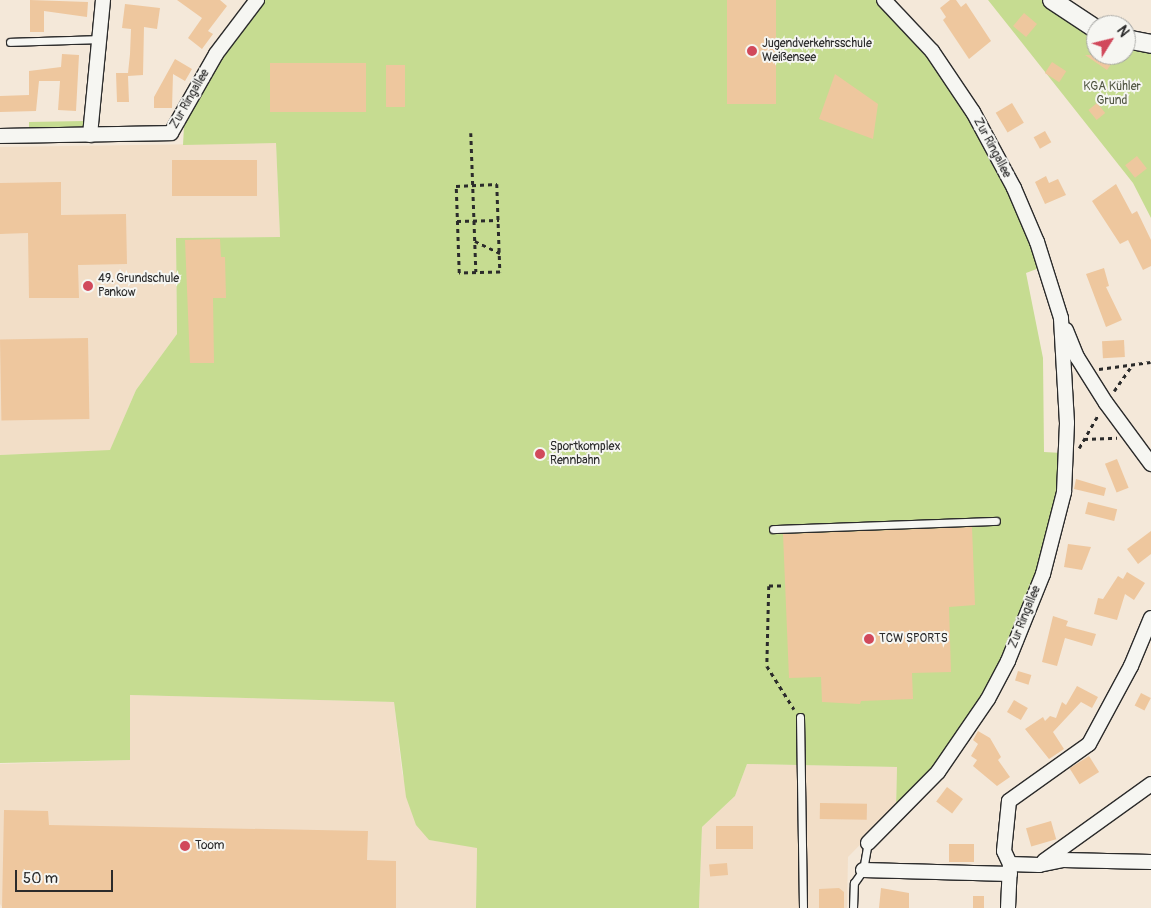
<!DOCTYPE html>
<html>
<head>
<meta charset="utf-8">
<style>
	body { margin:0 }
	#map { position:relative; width:1151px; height:908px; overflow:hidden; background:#f4e8d9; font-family:Pangolin,sans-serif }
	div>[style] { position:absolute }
	.built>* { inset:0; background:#f2dec7 }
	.green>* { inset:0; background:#c6dc91 }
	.building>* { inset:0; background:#eec79e; transform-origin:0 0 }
	.path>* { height:2.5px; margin-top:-1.25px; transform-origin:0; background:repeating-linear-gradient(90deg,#2b2b2b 0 4px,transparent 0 8px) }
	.roads { filter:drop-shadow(1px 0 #2b2b2b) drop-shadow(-1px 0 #2b2b2b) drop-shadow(0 1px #2b2b2b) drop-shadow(0 -1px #2b2b2b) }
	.service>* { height:7px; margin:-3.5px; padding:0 3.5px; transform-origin:3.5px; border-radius:3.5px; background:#f6f6f2 }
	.minor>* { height:14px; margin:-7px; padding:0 7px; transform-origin:7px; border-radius:7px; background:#f6f6f2 }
	.tertiary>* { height:18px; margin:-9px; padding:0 9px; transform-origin:9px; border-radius:9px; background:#f6f6f2 }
	.dots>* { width:14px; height:14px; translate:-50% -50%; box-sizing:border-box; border:2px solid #f6f6f2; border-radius:50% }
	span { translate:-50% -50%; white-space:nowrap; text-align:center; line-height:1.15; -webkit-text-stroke:4px #f6f6f2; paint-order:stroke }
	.poi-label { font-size:12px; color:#2b2b2b }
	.left { translate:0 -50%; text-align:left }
	.park-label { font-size:12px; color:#525744 }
	.street-label { font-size:12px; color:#2b2b2b }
	.north { position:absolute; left:1086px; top:15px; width:50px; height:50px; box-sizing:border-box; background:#f6f6f2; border:1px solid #a5a5a2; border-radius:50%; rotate:54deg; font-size:14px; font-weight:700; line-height:20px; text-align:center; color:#2b2b2b }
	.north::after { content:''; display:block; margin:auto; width:18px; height:22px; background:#d1495b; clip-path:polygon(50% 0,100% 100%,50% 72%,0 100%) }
	.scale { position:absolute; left:15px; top:870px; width:98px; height:22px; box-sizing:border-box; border:2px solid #2b2b2b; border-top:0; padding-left:6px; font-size:15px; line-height:18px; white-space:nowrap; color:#2b2b2b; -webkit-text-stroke:4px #f6f6f2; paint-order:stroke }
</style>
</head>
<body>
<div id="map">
	<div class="built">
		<div style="clip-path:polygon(276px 143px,280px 237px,176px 238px,177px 334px,136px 390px,110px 451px,0 455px,0 147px)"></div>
		<div style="clip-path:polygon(130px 695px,394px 702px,402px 772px,414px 818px,429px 840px,477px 847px,476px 908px,3px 908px,0 904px,0 764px,130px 760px)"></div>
		<div style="clip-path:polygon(747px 764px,897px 767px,896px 808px,848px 857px,847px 908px,699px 908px,702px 827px,735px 796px)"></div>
	</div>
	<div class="green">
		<div style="clip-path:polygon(264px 0,876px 0,931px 58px,989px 147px,1042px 267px,1026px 273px,1043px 358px,1044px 452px,1062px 453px,1060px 484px,1043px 555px,998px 664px,970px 715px,932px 770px,896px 808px,897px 767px,747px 764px,735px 796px,702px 827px,699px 908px,476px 908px,477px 848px,429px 840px,416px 825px,406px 797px,394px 702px,130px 695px,130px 760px,0 763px,0 455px,110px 450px,136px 390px,177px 334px,176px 238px,280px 237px,276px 143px,183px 145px,184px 126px,211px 73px)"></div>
		<div style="clip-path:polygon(988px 0,1043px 0,1096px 34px,1096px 55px,1126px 55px,1126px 46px,1151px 54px,1151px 218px,1133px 183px)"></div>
		<div style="clip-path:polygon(87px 117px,82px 129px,29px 129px,29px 122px,84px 121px)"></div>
	</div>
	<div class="building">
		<div style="clip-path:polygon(30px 0,88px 2px,87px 17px,44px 11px,44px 32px,30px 32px)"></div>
		<div style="clip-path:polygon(177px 0,220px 0,227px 6px,208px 31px,213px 34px,202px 49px,188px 38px,202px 18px)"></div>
		<div style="left:727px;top:0;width:49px;height:104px"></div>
		<div style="clip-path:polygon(950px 0,956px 0,961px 7px,966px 3px,991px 41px,969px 59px,943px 20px,946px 17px,940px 8px)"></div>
		<div style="clip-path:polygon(125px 4px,160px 8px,157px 29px,144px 27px,143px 75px,128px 76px,129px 102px,117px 102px,116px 73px,128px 73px,130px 54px,131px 29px,122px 28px)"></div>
		<div style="left:1024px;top:13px;width:17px;height:17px;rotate:40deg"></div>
		<div style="clip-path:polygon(62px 54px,79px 55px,76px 111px,58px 110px,60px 81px,39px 81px,36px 111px,0 112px,0 96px,29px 95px,29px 71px,61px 67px)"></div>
		<div style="clip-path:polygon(1085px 55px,1107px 55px,1114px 60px,1107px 70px)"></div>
		<div style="clip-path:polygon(175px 59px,192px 69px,185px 81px,173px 74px,172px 108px,154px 108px,154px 97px)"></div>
		<div style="left:1052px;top:62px;width:17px;height:13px;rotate:33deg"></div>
		<div style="left:270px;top:63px;width:96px;height:49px"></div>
		<div style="left:386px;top:65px;width:19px;height:42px"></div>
		<div style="clip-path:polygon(835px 74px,878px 104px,873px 139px,819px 119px)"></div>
		<div style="left:1012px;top:103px;width:23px;height:19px;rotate:59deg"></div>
		<div style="left:1097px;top:103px;width:13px;height:11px;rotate:51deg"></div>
		<div style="left:1045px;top:131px;width:13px;height:13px;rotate:61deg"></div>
		<div style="left:1137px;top:156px;width:16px;height:15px;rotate:52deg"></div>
		<div style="left:257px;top:160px;width:36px;height:85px;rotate:90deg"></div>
		<div style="clip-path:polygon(1046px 176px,1049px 183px,1058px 179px,1066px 195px,1045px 204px,1035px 182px)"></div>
		<div style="clip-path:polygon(61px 182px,61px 215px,126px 214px,127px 264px,78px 265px,79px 298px,29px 298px,28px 233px,0 234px,0 183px)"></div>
		<div style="clip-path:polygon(1116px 184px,1132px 214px,1137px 211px,1151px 240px,1151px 266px,1143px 270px,1128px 240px,1120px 244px,1092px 201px)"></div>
		<div style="clip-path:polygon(220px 239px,221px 257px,225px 257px,226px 298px,213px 298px,214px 363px,190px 363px,185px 240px)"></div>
		<div style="clip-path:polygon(1104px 268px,1109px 286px,1106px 287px,1122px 320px,1106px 327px,1086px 274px)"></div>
		<div style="left:88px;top:338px;width:81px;height:88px;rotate:89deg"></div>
		<div style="left:1124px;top:340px;width:17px;height:22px;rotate:87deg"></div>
		<div style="left:1117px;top:459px;width:31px;height:13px;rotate:68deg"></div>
		<div style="clip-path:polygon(1076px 479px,1106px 488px,1104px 496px,1074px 489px)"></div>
		<div style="left:1088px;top:502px;width:30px;height:12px;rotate:14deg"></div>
		<div style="clip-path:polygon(972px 527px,975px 605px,949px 607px,951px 672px,912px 673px,913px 699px,861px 701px,860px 704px,822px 702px,821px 677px,789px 678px,783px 534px)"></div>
		<div style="clip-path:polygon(1151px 531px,1151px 554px,1138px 564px,1127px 549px)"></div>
		<div style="clip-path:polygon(1068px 544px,1091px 547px,1082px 570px,1064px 567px)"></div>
		<div style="clip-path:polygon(1127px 572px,1145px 583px,1134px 600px,1125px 594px,1117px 620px,1094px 614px,1098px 598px,1103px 599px,1118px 576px,1123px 579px)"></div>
		<div style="clip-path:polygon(1053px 616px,1068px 621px,1066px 626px,1096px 634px,1092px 646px,1065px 638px,1057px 666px,1042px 662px)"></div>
		<div style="left:1018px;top:671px;width:14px;height:10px;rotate:17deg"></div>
		<div style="clip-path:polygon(1077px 686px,1098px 697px,1092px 708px,1081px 702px,1053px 732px,1064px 749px,1049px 759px,1025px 729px,1043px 717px,1045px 721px,1050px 716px,1056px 718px,1062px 702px,1066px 705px)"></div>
		<div style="left:1141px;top:693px;width:11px;height:14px;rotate:27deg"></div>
		<div style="left:1014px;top:700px;width:16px;height:14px;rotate:30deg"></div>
		<div style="clip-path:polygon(978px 731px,990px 738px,1001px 757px,998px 760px,1010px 777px,997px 786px,973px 766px,977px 760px,971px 756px,978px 744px,973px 740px)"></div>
		<div style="left:1089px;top:756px;width:19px;height:23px;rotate:58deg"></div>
		<div style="left:947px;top:787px;width:20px;height:18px;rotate:37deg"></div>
		<div style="left:820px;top:803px;width:47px;height:16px;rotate:1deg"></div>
		<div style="clip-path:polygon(4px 810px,48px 811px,49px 825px,368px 831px,367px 860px,396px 861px,396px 908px,2px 908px)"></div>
		<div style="left:1051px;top:821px;width:19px;height:26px;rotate:74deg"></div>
		<div style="left:753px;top:826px;width:23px;height:37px;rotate:90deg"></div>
		<div style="left:949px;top:844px;width:25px;height:18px"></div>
		<div style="left:727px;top:863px;width:12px;height:18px;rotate:85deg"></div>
		<div style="clip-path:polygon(839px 888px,844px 892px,844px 908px,819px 908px,819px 889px)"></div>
		<div style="clip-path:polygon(881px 888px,909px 893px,909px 908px,879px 908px)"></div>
		<div style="left:973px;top:896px;width:11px;height:12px"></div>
	</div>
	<div class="path">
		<div style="left:471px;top:133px;width:139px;rotate:87.9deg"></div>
		<div style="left:497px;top:184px;width:88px;rotate:88deg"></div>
		<div style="left:500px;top:272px;width:41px;rotate:178.6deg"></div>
		<div style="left:459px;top:273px;width:87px;rotate:-92deg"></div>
		<div style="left:456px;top:186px;width:41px;rotate:-2.8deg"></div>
		<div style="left:457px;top:221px;width:42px;rotate:-1.4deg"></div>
		<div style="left:475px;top:241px;width:28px;rotate:26deg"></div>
		<div style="left:1099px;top:369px;width:52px;rotate:-7.7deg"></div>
		<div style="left:1114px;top:391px;width:29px;rotate:-55deg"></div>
		<div style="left:1084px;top:439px;width:33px;rotate:-2deg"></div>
		<div style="left:1079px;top:448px;width:39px;rotate:-60deg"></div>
		<div style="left:781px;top:586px;width:12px;rotate:180deg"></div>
		<div style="left:769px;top:586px;width:80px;rotate:91.4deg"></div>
		<div style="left:767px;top:666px;width:51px;rotate:57.9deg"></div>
	</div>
	<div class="roads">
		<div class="service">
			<div style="left:10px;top:42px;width:89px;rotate:-1.9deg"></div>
			<div style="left:773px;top:529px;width:223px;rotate:-2.1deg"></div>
			<div style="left:800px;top:717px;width:191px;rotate:89.1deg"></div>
			<div style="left:853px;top:908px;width:25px;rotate:-88deg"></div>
			<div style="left:854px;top:883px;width:16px;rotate:-55deg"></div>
			<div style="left:863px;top:870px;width:27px;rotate:-80deg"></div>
		</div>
		<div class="minor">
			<div style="left:90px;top:135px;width:136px;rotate:-84.5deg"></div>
			<div style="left:0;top:136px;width:171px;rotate:-1deg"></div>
			<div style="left:171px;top:133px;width:91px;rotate:-60.3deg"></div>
			<div style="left:216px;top:54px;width:68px;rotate:-52.8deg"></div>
			<div style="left:1066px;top:330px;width:29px;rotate:68deg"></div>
			<div style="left:1077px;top:357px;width:54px;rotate:57.8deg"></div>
			<div style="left:1106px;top:403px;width:76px;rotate:53.6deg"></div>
			<div style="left:868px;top:843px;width:100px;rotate:-45.4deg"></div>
			<div style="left:938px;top:772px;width:88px;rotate:-55.6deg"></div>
			<div style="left:988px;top:699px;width:43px;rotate:-62.2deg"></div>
			<div style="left:1008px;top:661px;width:94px;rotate:-68.1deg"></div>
			<div style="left:1043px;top:574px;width:85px;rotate:-75.6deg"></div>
			<div style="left:1064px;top:492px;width:69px;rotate:-87.5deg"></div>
			<div style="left:1067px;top:423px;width:105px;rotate:-93.3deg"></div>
			<div style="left:1061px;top:318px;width:80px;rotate:-107.5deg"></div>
			<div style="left:1037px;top:242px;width:59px;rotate:-113.1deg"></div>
			<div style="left:1014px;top:188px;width:86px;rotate:-118.3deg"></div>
			<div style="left:973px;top:112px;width:73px;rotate:-123.9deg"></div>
			<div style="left:932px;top:51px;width:70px;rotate:-133.3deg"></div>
			<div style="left:1044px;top:861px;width:132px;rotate:-35.7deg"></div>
			<div style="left:1010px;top:864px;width:14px;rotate:-115deg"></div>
			<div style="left:1004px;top:851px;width:50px;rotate:-84.3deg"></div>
			<div style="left:1009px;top:801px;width:98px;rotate:-35.5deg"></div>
			<div style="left:1089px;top:744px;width:89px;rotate:-61.7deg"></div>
			<div style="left:1131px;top:666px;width:52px;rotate:-67.4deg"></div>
			<div style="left:863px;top:870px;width:147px;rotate:1.6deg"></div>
			<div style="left:1008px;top:908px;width:44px;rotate:-87.4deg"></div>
			<div style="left:1010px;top:864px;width:29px;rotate:2deg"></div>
			<div style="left:1039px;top:865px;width:25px;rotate:-12deg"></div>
			<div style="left:1063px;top:860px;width:88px;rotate:1.3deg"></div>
		</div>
		<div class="tertiary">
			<div style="left:1052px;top:0;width:53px;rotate:33.4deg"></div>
			<div style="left:1126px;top:39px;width:25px;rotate:11deg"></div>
		</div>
	</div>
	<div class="dots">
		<div style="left:752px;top:51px;background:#d1495b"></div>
		<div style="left:88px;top:286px;background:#d1495b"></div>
		<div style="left:540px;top:454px;background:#d1495b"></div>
		<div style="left:869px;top:639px;background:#d1495b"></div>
		<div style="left:185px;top:846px;background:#d1495b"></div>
	</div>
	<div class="poi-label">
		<span class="left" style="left:762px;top:51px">Jugendverkehrsschule<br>Weißensee</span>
		<span class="left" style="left:98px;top:286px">49. Grundschule<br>Pankow</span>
		<span class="left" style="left:550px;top:454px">Sportkomplex<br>Rennbahn</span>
		<span class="left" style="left:879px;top:639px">TCW SPORTS</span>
		<span class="left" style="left:195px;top:846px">Toom</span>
	</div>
	<div class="park-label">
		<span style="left:1112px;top:94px">KGA Kühler<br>Grund</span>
	</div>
	<div class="street-label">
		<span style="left:190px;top:99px;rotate:-60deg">Zur Ringallee</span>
		<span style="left:992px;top:148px;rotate:62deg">Zur Ringallee</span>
		<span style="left:1025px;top:617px;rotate:-68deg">Zur Ringallee</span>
	</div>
	<div class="north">N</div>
	<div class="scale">50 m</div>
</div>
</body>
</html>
